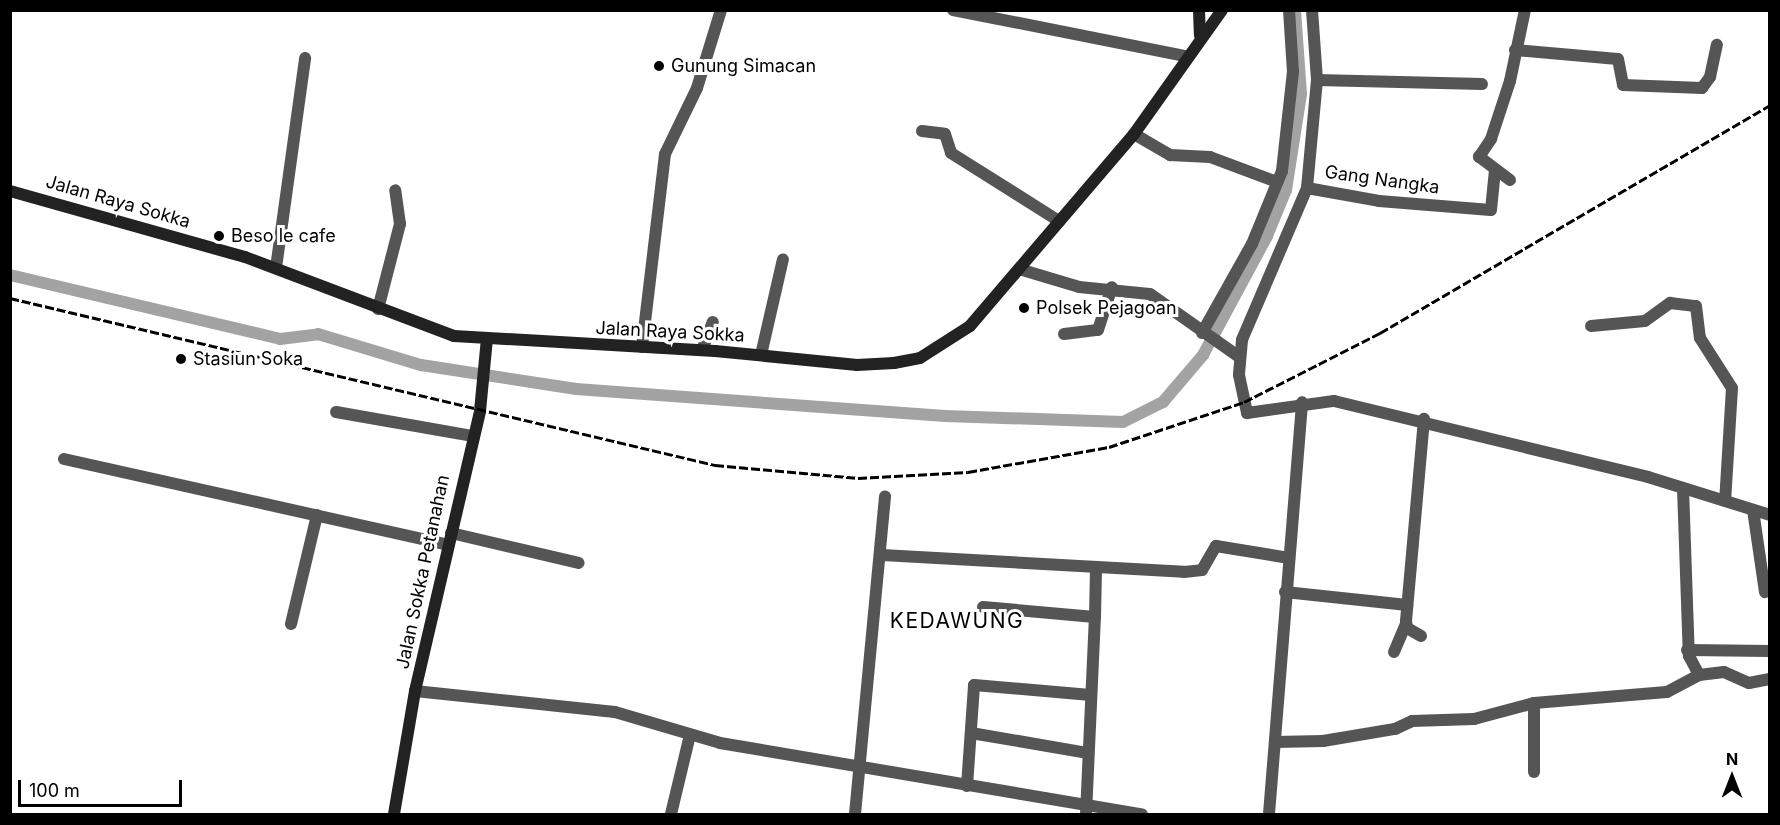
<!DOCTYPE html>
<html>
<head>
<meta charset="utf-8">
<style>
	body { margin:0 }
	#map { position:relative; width:1780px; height:825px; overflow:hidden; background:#fff; font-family:Inter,sans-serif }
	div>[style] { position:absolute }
	.canal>* { height:12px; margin:-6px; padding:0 6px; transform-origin:6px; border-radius:6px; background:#a3a3a3 }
	.street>* { height:12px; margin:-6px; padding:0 6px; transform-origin:6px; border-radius:6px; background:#555 }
	.secondary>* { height:12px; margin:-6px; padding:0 6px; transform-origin:6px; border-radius:6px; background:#222 }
	.rail>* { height:3px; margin-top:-1.5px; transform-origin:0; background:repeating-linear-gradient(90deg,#000 0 9px,transparent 0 12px) }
	.dots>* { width:16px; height:16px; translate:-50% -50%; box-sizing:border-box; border:3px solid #fff; border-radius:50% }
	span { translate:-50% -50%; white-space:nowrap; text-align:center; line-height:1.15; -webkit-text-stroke:6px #fff; paint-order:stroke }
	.poi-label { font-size:18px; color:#000 }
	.left { translate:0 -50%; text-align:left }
	.street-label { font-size:18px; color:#000 }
	.quarter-label { font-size:21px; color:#000; letter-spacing:1.5px }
	.frame { position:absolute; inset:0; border:12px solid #000; pointer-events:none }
	.north { position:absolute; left:1702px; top:747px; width:60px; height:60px; -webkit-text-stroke:4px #fff; paint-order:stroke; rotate:0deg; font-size:16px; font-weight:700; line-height:24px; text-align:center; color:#000 }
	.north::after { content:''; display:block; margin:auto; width:21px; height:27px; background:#000; clip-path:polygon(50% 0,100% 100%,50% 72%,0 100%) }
	.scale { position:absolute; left:18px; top:780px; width:164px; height:27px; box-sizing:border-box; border:3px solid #000; border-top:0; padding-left:8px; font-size:18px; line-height:21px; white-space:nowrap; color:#000; -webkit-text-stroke:4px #fff; paint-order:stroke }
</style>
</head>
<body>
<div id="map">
	<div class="canal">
		<div style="left:10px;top:275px;width:277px;rotate:13.3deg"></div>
		<div style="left:280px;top:339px;width:38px;rotate:-7deg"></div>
		<div style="left:318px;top:334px;width:108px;rotate:16.8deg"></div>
		<div style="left:421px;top:365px;width:157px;rotate:8.8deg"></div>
		<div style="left:576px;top:389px;width:370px;rotate:4.2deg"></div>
		<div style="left:945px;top:416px;width:178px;rotate:1.9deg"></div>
		<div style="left:1123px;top:422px;width:45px;rotate:-26.6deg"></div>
		<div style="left:1163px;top:402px;width:62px;rotate:-49.6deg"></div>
		<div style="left:1203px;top:355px;width:135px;rotate:-61.7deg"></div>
		<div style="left:1267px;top:236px;width:50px;rotate:-67.6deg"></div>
		<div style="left:1286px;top:190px;width:97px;rotate:-81.1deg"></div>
		<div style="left:1301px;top:94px;width:84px;rotate:-94.1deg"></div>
	</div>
	<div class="street">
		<div style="left:953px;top:10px;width:237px;rotate:11.2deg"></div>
		<div style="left:1312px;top:10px;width:70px;rotate:85.9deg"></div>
		<div style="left:1317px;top:80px;width:108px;rotate:95.3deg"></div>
		<div style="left:1307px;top:188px;width:165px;rotate:113.2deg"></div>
		<div style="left:1242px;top:340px;width:35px;rotate:95deg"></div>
		<div style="left:1239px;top:375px;width:39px;rotate:78deg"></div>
		<div style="left:1247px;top:413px;width:88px;rotate:-7.9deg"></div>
		<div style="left:1334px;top:401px;width:323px;rotate:13.6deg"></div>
		<div style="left:1648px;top:477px;width:128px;rotate:17.3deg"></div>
		<div style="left:1515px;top:50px;width:103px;rotate:5deg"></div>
		<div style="left:1618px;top:59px;width:26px;rotate:79deg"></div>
		<div style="left:1623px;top:85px;width:79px;rotate:2.2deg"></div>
		<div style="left:1702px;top:88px;width:14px;rotate:-54deg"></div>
		<div style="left:1710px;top:77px;width:33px;rotate:-78deg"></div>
		<div style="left:1317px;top:80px;width:165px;rotate:1.4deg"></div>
		<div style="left:922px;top:131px;width:23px;rotate:7deg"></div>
		<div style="left:945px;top:134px;width:20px;rotate:72deg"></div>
		<div style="left:951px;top:153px;width:128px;rotate:32.2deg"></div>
		<div style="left:1134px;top:134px;width:42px;rotate:30.3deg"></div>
		<div style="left:1170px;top:155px;width:40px;rotate:2.9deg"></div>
		<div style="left:1210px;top:157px;width:72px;rotate:20.5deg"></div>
		<div style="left:1510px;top:180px;width:39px;rotate:-143deg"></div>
		<div style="left:1479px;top:157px;width:22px;rotate:-56deg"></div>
		<div style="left:1491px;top:139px;width:61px;rotate:-71.9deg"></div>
		<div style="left:1510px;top:81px;width:73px;rotate:-78.1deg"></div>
		<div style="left:1307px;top:188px;width:73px;rotate:10.2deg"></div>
		<div style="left:1379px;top:201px;width:112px;rotate:4.6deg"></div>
		<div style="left:1491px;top:210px;width:40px;rotate:-84.3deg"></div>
		<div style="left:276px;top:268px;width:212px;rotate:-82.1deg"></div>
		<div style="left:1019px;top:269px;width:63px;rotate:16.7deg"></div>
		<div style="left:1079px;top:287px;width:71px;rotate:5.6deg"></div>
		<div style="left:1150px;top:294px;width:108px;rotate:35.2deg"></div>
		<div style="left:378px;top:309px;width:88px;rotate:-75.5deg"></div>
		<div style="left:400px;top:224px;width:34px;rotate:-98deg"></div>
		<div style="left:1591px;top:326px;width:54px;rotate:-5.3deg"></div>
		<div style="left:1645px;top:321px;width:31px;rotate:-36deg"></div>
		<div style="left:1670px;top:303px;width:26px;rotate:7deg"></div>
		<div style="left:1696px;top:306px;width:32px;rotate:83deg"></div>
		<div style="left:1700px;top:338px;width:59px;rotate:57.4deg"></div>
		<div style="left:1732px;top:388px;width:113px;rotate:93.5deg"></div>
		<div style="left:1202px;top:333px;width:102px;rotate:-60.7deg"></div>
		<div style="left:1252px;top:244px;width:79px;rotate:-67.7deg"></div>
		<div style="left:1282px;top:171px;width:100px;rotate:-83.7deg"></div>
		<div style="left:1293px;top:72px;width:62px;rotate:-93.7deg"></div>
		<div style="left:1064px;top:334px;width:34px;rotate:-7deg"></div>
		<div style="left:1098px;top:330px;width:45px;rotate:-72deg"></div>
		<div style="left:642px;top:347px;width:194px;rotate:-83.2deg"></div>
		<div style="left:665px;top:154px;width:73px;rotate:-64.1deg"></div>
		<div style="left:697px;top:88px;width:82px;rotate:-72.9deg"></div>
		<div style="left:702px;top:350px;width:30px;rotate:-69deg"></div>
		<div style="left:761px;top:355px;width:98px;rotate:-77.1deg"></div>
		<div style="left:336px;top:412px;width:138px;rotate:10deg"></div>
		<div style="left:64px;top:459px;width:394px;rotate:12.6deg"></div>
		<div style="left:1683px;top:488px;width:168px;rotate:88deg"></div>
		<div style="left:1689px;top:656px;width:21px;rotate:62deg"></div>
		<div style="left:1699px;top:675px;width:25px;rotate:-7deg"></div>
		<div style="left:1724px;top:672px;width:27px;rotate:24deg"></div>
		<div style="left:1749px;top:683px;width:21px;rotate:-11deg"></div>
		<div style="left:1753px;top:510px;width:83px;rotate:81.7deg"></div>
		<div style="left:451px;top:533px;width:131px;rotate:13.2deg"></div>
		<div style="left:882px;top:555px;width:302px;rotate:3.2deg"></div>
		<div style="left:1184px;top:572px;width:18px;rotate:-6deg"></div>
		<div style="left:1202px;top:570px;width:28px;rotate:-60deg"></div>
		<div style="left:1216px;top:546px;width:74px;rotate:9.3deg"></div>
		<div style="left:1285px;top:592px;width:123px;rotate:6.1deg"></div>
		<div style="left:983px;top:607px;width:112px;rotate:5.1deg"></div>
		<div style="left:1095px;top:617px;width:49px;rotate:-88.8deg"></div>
		<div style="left:291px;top:624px;width:112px;rotate:-76.6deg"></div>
		<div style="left:1421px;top:636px;width:16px;rotate:-150deg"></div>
		<div style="left:1407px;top:628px;width:7px;rotate:-98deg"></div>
		<div style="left:1406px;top:621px;width:203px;rotate:-84.9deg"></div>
		<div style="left:1687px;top:650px;width:83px;rotate:0.7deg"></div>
		<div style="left:1394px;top:652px;width:30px;rotate:-67deg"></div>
		<div style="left:415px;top:691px;width:201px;rotate:6deg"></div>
		<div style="left:615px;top:712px;width:109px;rotate:16.4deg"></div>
		<div style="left:720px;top:743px;width:428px;rotate:9.6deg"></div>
		<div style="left:971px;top:733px;width:119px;rotate:9.7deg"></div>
		<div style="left:1275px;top:742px;width:48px;rotate:-1.2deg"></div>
		<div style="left:1323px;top:741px;width:73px;rotate:-9.5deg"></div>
		<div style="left:1395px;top:729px;width:19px;rotate:-25deg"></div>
		<div style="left:1412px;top:721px;width:62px;rotate:-1.8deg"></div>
		<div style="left:1474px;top:719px;width:62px;rotate:-14.9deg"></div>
		<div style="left:1534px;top:772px;width:69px;rotate:-90deg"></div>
		<div style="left:1534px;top:703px;width:133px;rotate:-4.7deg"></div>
		<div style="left:1667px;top:692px;width:36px;rotate:-28deg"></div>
		<div style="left:967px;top:786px;width:101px;rotate:-86deg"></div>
		<div style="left:974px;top:685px;width:117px;rotate:4.9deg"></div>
		<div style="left:671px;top:814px;width:81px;rotate:-76.5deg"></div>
		<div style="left:855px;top:814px;width:319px;rotate:-84.6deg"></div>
		<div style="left:1086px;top:814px;width:197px;rotate:-87.4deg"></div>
		<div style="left:1269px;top:814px;width:413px;rotate:-85.4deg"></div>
	</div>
	<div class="secondary">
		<div style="left:1199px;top:10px;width:25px;rotate:88deg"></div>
		<div style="left:10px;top:191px;width:244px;rotate:15.7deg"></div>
		<div style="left:245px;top:257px;width:223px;rotate:20.7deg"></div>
		<div style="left:454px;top:336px;width:261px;rotate:3.3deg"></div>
		<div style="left:715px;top:351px;width:143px;rotate:5.6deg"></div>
		<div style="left:857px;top:365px;width:37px;rotate:-3deg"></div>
		<div style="left:894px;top:363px;width:26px;rotate:-11deg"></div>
		<div style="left:920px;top:358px;width:59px;rotate:-32.6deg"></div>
		<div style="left:970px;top:326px;width:253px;rotate:-49.5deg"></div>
		<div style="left:1134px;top:134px;width:152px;rotate:-54.6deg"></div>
		<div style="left:394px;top:814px;width:125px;rotate:-80.3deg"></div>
		<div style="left:415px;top:691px;width:287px;rotate:-76.9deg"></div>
		<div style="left:480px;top:411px;width:73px;rotate:-84.5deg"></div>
	</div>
	<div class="rail">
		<div style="left:10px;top:298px;width:725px;rotate:13.33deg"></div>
		<div style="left:715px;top:465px;width:144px;rotate:5.2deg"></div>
		<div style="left:858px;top:478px;width:110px;rotate:-3.1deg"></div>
		<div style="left:968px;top:472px;width:143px;rotate:-10.1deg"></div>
		<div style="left:1109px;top:447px;width:142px;rotate:-18.4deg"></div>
		<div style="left:1244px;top:402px;width:153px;rotate:-26.9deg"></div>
		<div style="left:1380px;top:333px;width:452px;rotate:-30.3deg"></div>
	</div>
	<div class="dots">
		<div style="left:659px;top:66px;background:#000"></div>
		<div style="left:219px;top:236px;background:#000"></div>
		<div style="left:1024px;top:308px;background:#000"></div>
		<div style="left:181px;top:359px;background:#000"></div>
	</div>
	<div class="poi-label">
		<span class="left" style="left:671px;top:66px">Gunung Simacan</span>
		<span class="left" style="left:231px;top:236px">Beso le cafe</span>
		<span class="left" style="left:1036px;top:308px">Polsek Pejagoan</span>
		<span class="left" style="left:193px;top:359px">Stasiun Soka</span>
	</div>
	<div class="street-label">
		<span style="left:1382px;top:180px;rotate:8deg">Gang Nangka</span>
		<span style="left:118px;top:202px;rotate:16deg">Jalan Raya Sokka</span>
		<span style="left:670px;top:332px;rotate:3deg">Jalan Raya Sokka</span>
		<span style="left:423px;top:572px;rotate:-78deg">Jalan Sokka Petanahan</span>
	</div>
	<div class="quarter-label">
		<span style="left:957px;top:621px">KEDAWUNG</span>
	</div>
	<div class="frame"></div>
	<div class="north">N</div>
	<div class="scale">100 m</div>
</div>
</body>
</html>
